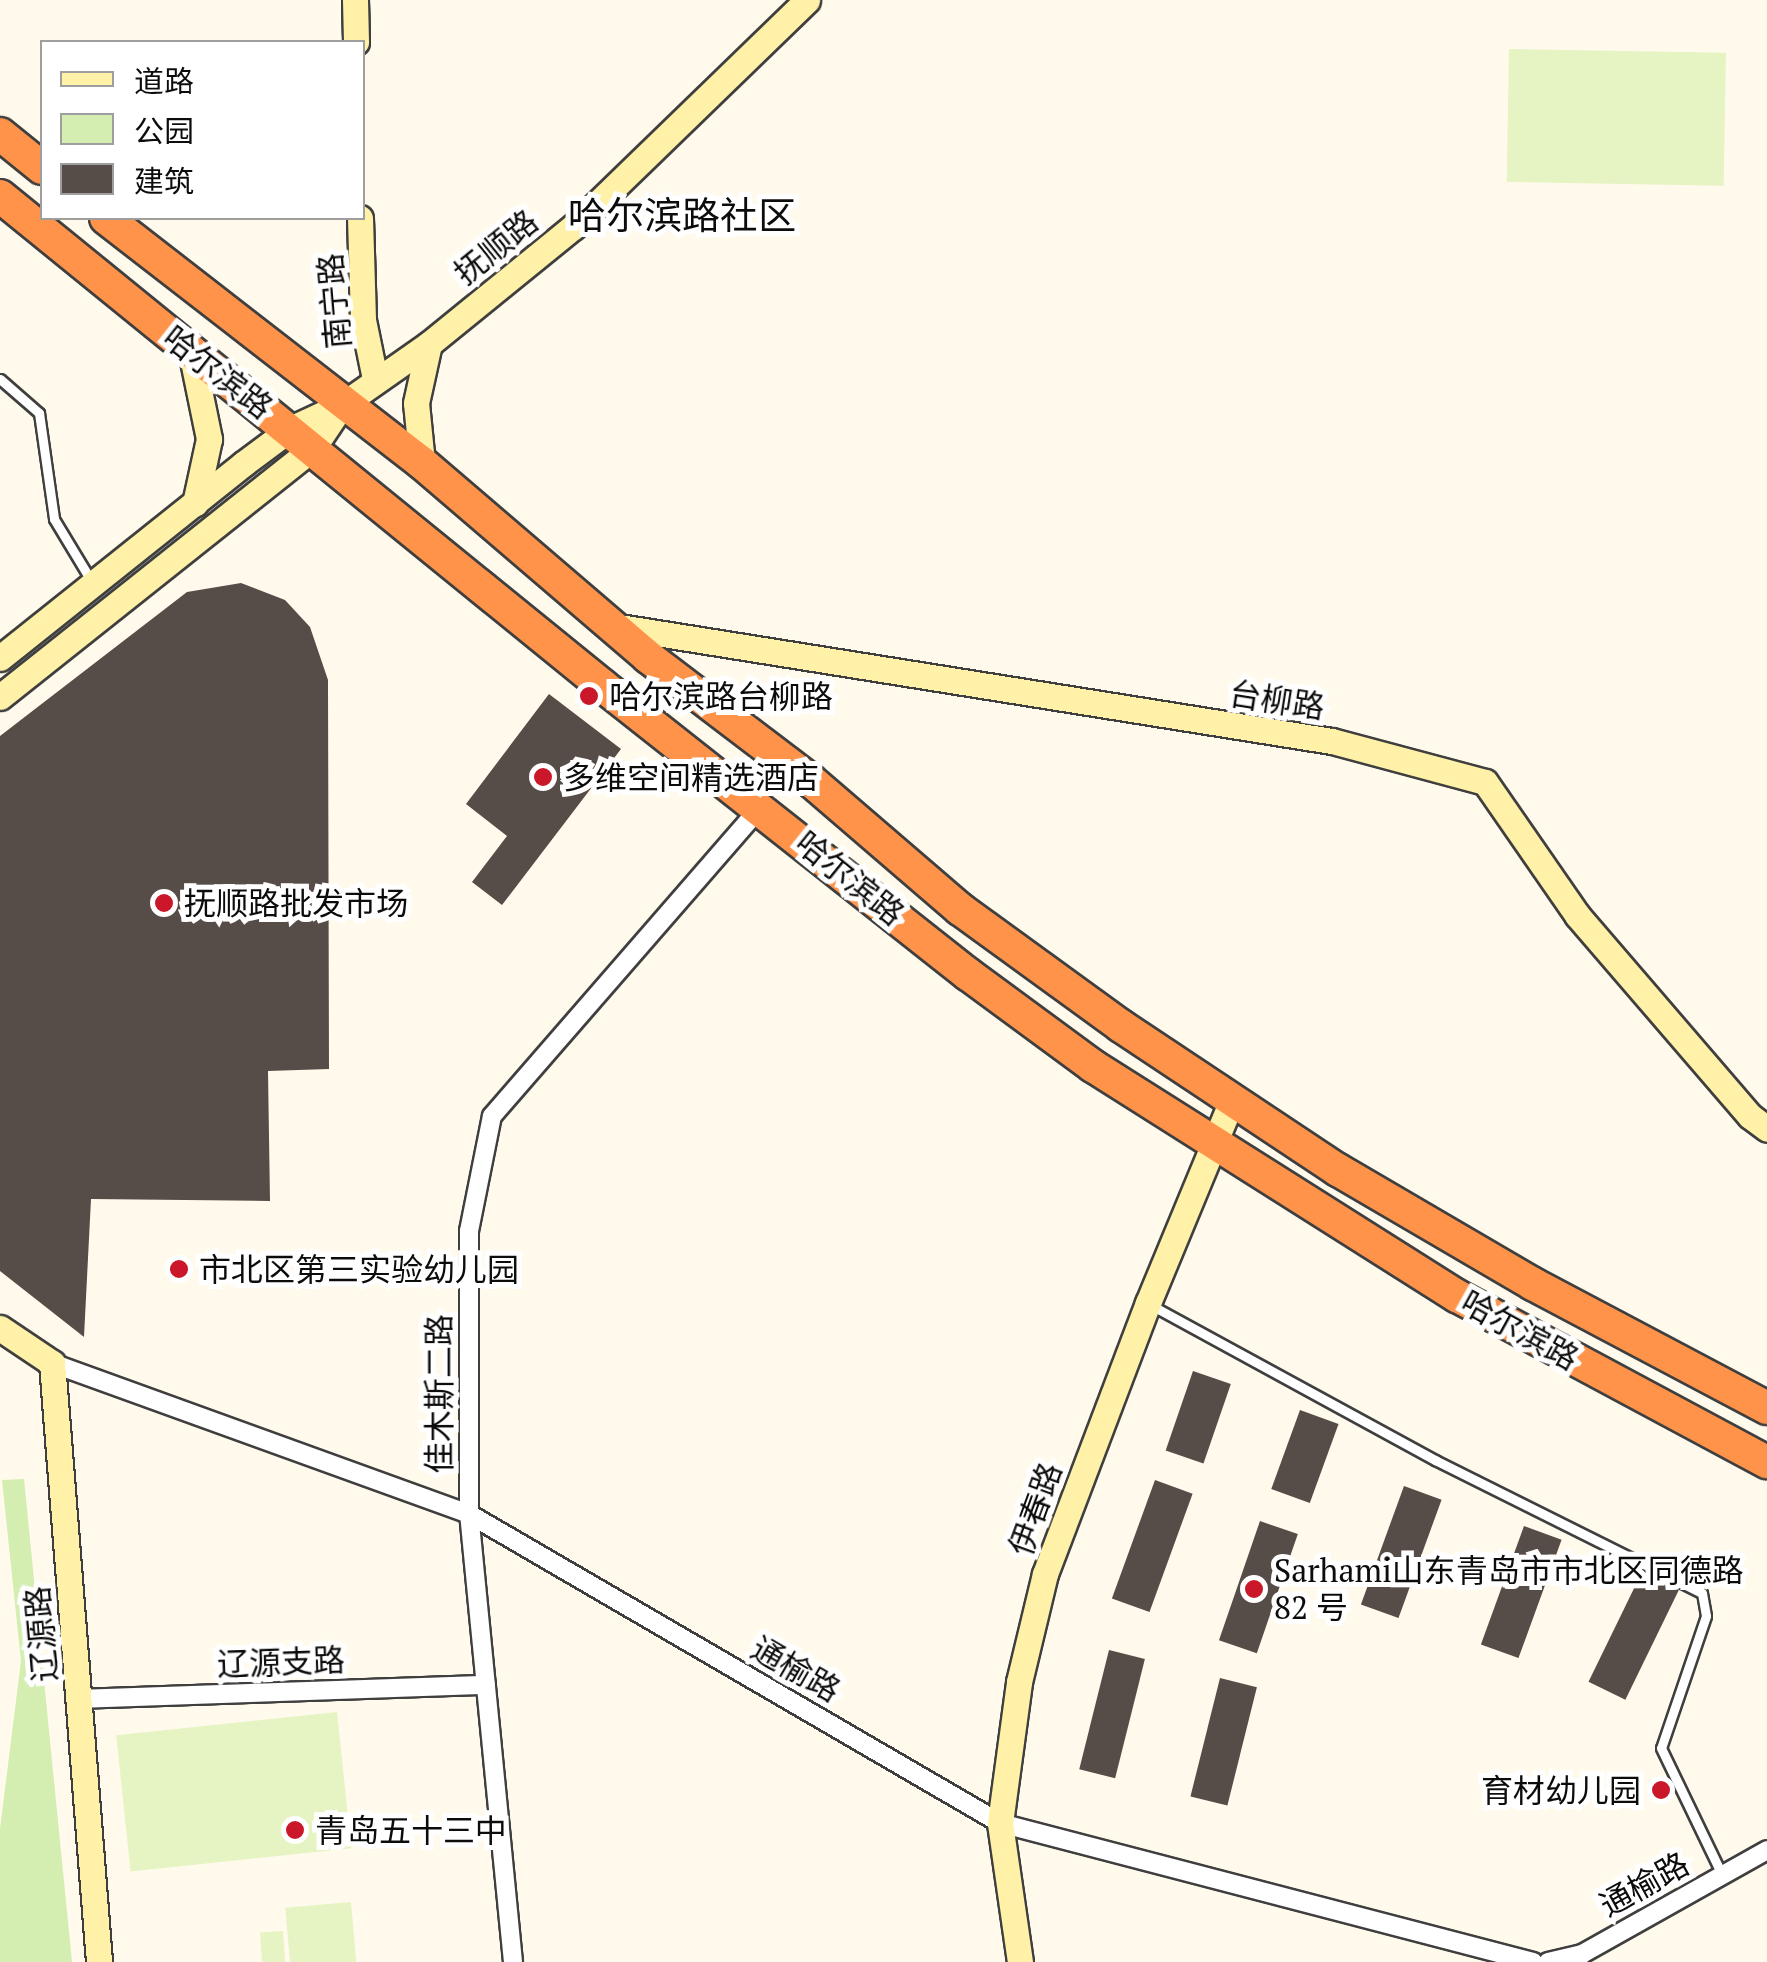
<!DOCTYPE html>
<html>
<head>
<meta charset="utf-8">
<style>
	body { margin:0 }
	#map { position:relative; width:1767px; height:1962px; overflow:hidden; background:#fffaec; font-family:"PT Serif","Noto Sans SC",serif }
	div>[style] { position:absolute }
	.green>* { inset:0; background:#d4edb1 }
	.pitch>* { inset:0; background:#e6f4c4; transform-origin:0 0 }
	.building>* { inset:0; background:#564c48; transform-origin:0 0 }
	.roads { filter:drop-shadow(2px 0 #3f3f3f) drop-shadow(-2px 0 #3f3f3f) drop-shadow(0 2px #3f3f3f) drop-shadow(0 -2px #3f3f3f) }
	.lane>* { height:9px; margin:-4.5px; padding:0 4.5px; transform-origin:4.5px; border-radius:4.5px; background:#fff }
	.street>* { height:18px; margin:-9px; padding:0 9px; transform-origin:9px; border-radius:9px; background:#fff }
	.secondary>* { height:25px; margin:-12.5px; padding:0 12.5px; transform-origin:12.5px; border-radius:12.5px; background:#fff1a7 }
	.highway>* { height:32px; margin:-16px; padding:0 16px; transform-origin:16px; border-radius:16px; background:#ff934a }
	.dots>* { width:28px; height:28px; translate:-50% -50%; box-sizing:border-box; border:5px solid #fff; border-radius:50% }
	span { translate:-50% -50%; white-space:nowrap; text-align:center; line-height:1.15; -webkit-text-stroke:10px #fff; paint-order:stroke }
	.street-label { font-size:32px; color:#0c0c0c }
	.poi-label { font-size:32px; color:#0c0c0c }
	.left { translate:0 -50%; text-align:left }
	.right { translate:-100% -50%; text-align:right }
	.quarter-label { font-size:38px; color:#0c0c0c }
	.legend { position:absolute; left:40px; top:40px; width:325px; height:180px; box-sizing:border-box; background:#fff; border:2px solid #9e9e9e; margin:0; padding:12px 18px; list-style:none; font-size:30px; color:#0c0c0c }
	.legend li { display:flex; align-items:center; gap:20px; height:50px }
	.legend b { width:50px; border:2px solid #9e9e9e }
</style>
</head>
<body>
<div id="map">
	<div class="green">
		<div style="clip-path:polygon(24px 1479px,72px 1962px,0 1962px,0 1829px,21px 1661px,2px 1480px)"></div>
	</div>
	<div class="pitch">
		<div style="left:1509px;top:49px;width:217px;height:133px;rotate:1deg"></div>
		<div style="left:337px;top:1712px;width:137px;height:222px;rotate:84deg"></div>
		<div style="left:351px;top:1902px;width:60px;height:66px;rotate:85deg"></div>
		<div style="left:283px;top:1931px;width:31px;height:23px;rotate:86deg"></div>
	</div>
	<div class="building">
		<div style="clip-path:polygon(241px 583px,285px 600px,310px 627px,328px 680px,329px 1069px,268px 1071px,270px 1201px,91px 1199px,84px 1337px,0 1271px,0 736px,187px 592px)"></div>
		<div style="clip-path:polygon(549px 694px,621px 749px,502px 905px,472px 882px,507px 836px,466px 804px)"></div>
		<div style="left:1193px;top:1371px;width:40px;height:84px;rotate:19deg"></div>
		<div style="left:1300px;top:1410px;width:41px;height:84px;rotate:20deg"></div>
		<div style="left:1155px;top:1480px;width:40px;height:126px;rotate:20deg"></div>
		<div style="left:1404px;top:1486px;width:40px;height:126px;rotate:20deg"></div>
		<div style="left:1260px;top:1521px;width:40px;height:126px;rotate:19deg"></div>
		<div style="left:1524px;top:1526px;width:40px;height:126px;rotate:20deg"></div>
		<div style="left:1642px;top:1572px;width:41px;height:122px;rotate:26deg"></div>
		<div style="left:1109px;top:1650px;width:37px;height:123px;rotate:14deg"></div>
		<div style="left:1220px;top:1678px;width:38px;height:122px;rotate:14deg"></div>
	</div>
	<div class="roads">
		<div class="lane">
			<div style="left:0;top:379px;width:52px;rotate:41.1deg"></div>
			<div style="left:39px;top:413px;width:107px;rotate:81.9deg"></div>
			<div style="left:54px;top:519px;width:74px;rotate:58.9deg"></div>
			<div style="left:1149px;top:1304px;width:326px;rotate:28.6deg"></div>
			<div style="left:1435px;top:1460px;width:298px;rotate:26.5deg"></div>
			<div style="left:1702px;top:1593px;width:23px;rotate:80deg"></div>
			<div style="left:1706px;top:1616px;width:139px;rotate:108.8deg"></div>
			<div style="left:1661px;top:1748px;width:141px;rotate:64.3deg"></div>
		</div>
		<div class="street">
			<div style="left:52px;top:1363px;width:443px;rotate:19.9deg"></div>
			<div style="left:469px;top:1514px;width:614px;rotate:30.2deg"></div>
			<div style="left:1000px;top:1823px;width:551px;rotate:14.62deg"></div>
			<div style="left:79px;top:1699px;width:407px;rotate:-2deg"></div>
			<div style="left:513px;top:1962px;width:450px;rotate:-95.6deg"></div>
			<div style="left:469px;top:1514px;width:283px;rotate:-90deg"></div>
			<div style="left:469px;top:1231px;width:117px;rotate:-78.7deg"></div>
			<div style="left:492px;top:1116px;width:410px;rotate:-49deg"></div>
			<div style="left:1548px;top:1962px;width:35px;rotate:-13deg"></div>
			<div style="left:1582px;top:1954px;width:212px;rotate:-29.3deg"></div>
		</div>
		<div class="secondary">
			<div style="left:355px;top:0;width:42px;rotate:88.6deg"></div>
			<div style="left:360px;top:218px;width:102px;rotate:88.3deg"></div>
			<div style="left:363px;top:320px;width:60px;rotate:78.5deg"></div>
			<div style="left:191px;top:351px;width:90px;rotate:78.4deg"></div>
			<div style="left:209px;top:439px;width:66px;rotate:102.2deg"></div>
			<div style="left:422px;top:463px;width:60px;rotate:-95.7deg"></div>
			<div style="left:416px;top:403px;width:60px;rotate:-77.6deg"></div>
			<div style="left:613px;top:626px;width:728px;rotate:9.09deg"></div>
			<div style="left:1332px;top:741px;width:158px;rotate:15deg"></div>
			<div style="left:1485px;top:782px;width:162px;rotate:55.3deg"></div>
			<div style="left:1577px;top:915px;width:265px;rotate:49.3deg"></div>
			<div style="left:1750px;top:1116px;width:21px;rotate:37deg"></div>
			<div style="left:0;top:658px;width:311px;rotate:-38.6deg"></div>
			<div style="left:243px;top:464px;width:59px;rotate:-36.7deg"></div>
			<div style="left:290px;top:429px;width:57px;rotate:-24.8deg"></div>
			<div style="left:342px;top:405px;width:106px;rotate:-35deg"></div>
			<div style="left:429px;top:344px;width:186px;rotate:-39.1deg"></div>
			<div style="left:573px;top:227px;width:326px;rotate:-44.1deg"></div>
			<div style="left:0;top:697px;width:400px;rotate:-38.5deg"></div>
			<div style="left:313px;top:448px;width:50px;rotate:-56.3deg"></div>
			<div style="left:0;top:1328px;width:63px;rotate:33.9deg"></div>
			<div style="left:52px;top:1363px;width:601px;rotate:85.51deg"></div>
			<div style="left:1020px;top:1962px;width:140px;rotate:-98.2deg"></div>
			<div style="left:1000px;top:1823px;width:142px;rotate:-82.3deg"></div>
			<div style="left:1019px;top:1682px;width:111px;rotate:-76.5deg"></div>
			<div style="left:1045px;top:1574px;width:290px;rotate:-69.2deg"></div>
			<div style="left:1148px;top:1303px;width:220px;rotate:-67.5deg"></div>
		</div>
		<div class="highway">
			<div style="left:0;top:134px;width:54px;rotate:39deg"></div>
			<div style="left:0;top:196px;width:777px;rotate:39.1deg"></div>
			<div style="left:603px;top:686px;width:465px;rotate:38.3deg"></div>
			<div style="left:968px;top:974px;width:155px;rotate:36.4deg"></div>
			<div style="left:1093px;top:1066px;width:431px;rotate:32.3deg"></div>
			<div style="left:1457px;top:1296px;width:352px;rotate:28.2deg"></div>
			<div style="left:106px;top:218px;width:400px;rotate:37.8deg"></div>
			<div style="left:422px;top:463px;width:298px;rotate:40.6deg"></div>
			<div style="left:648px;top:657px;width:203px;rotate:37.2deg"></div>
			<div style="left:810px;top:780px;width:198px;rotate:40.7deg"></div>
			<div style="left:960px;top:909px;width:199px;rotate:36deg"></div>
			<div style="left:1121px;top:1026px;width:260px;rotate:33.6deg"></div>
			<div style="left:1338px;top:1170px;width:226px;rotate:30.3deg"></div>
			<div style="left:1533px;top:1284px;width:265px;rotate:27.9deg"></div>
		</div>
	</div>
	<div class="dots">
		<div style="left:589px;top:696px;background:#ca1729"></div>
		<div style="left:543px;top:777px;background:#ca1729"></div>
		<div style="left:164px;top:903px;background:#ca1729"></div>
		<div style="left:179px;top:1269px;background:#ca1729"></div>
		<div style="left:1254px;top:1589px;background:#ca1729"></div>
		<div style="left:1661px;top:1790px;background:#ca1729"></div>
		<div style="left:295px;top:1830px;background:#ca1729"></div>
	</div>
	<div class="street-label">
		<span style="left:496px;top:247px;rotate:-39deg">抚顺路</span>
		<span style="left:334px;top:301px;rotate:-95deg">南宁路</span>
		<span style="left:218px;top:372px;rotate:38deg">哈尔滨路</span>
		<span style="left:1277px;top:700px;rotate:9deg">台柳路</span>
		<span style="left:850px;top:878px;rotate:39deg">哈尔滨路</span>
		<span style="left:1520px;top:1330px;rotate:29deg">哈尔滨路</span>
		<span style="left:439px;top:1394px;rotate:-90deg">佳木斯二路</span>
		<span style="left:1035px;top:1509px;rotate:-70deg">伊春路</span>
		<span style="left:41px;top:1634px;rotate:-95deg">辽源路</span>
		<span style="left:281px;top:1662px;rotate:-2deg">辽源支路</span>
		<span style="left:796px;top:1669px;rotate:30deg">通榆路</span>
		<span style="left:1644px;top:1884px;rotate:-29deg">通榆路</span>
	</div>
	<div class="poi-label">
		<span class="left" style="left:609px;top:696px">哈尔滨路台柳路</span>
		<span class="left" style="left:563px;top:777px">多维空间精选酒店</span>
		<span class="left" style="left:184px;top:903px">抚顺路批发市场</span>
		<span class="left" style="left:199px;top:1269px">市北区第三实验幼儿园</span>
		<span class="left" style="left:1274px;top:1589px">Sarhami山东青岛市市北区同德路<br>82 号</span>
		<span class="right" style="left:1641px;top:1790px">育材幼儿园</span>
		<span class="left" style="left:315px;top:1830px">青岛五十三中</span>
	</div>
	<div class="quarter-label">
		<span style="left:682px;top:216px">哈尔滨路社区</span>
	</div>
	<ul class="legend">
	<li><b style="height:12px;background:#fff1a7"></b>道路</li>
	<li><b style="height:28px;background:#d4edb1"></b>公园</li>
	<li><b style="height:28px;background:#564c48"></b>建筑</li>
	</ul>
</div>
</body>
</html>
